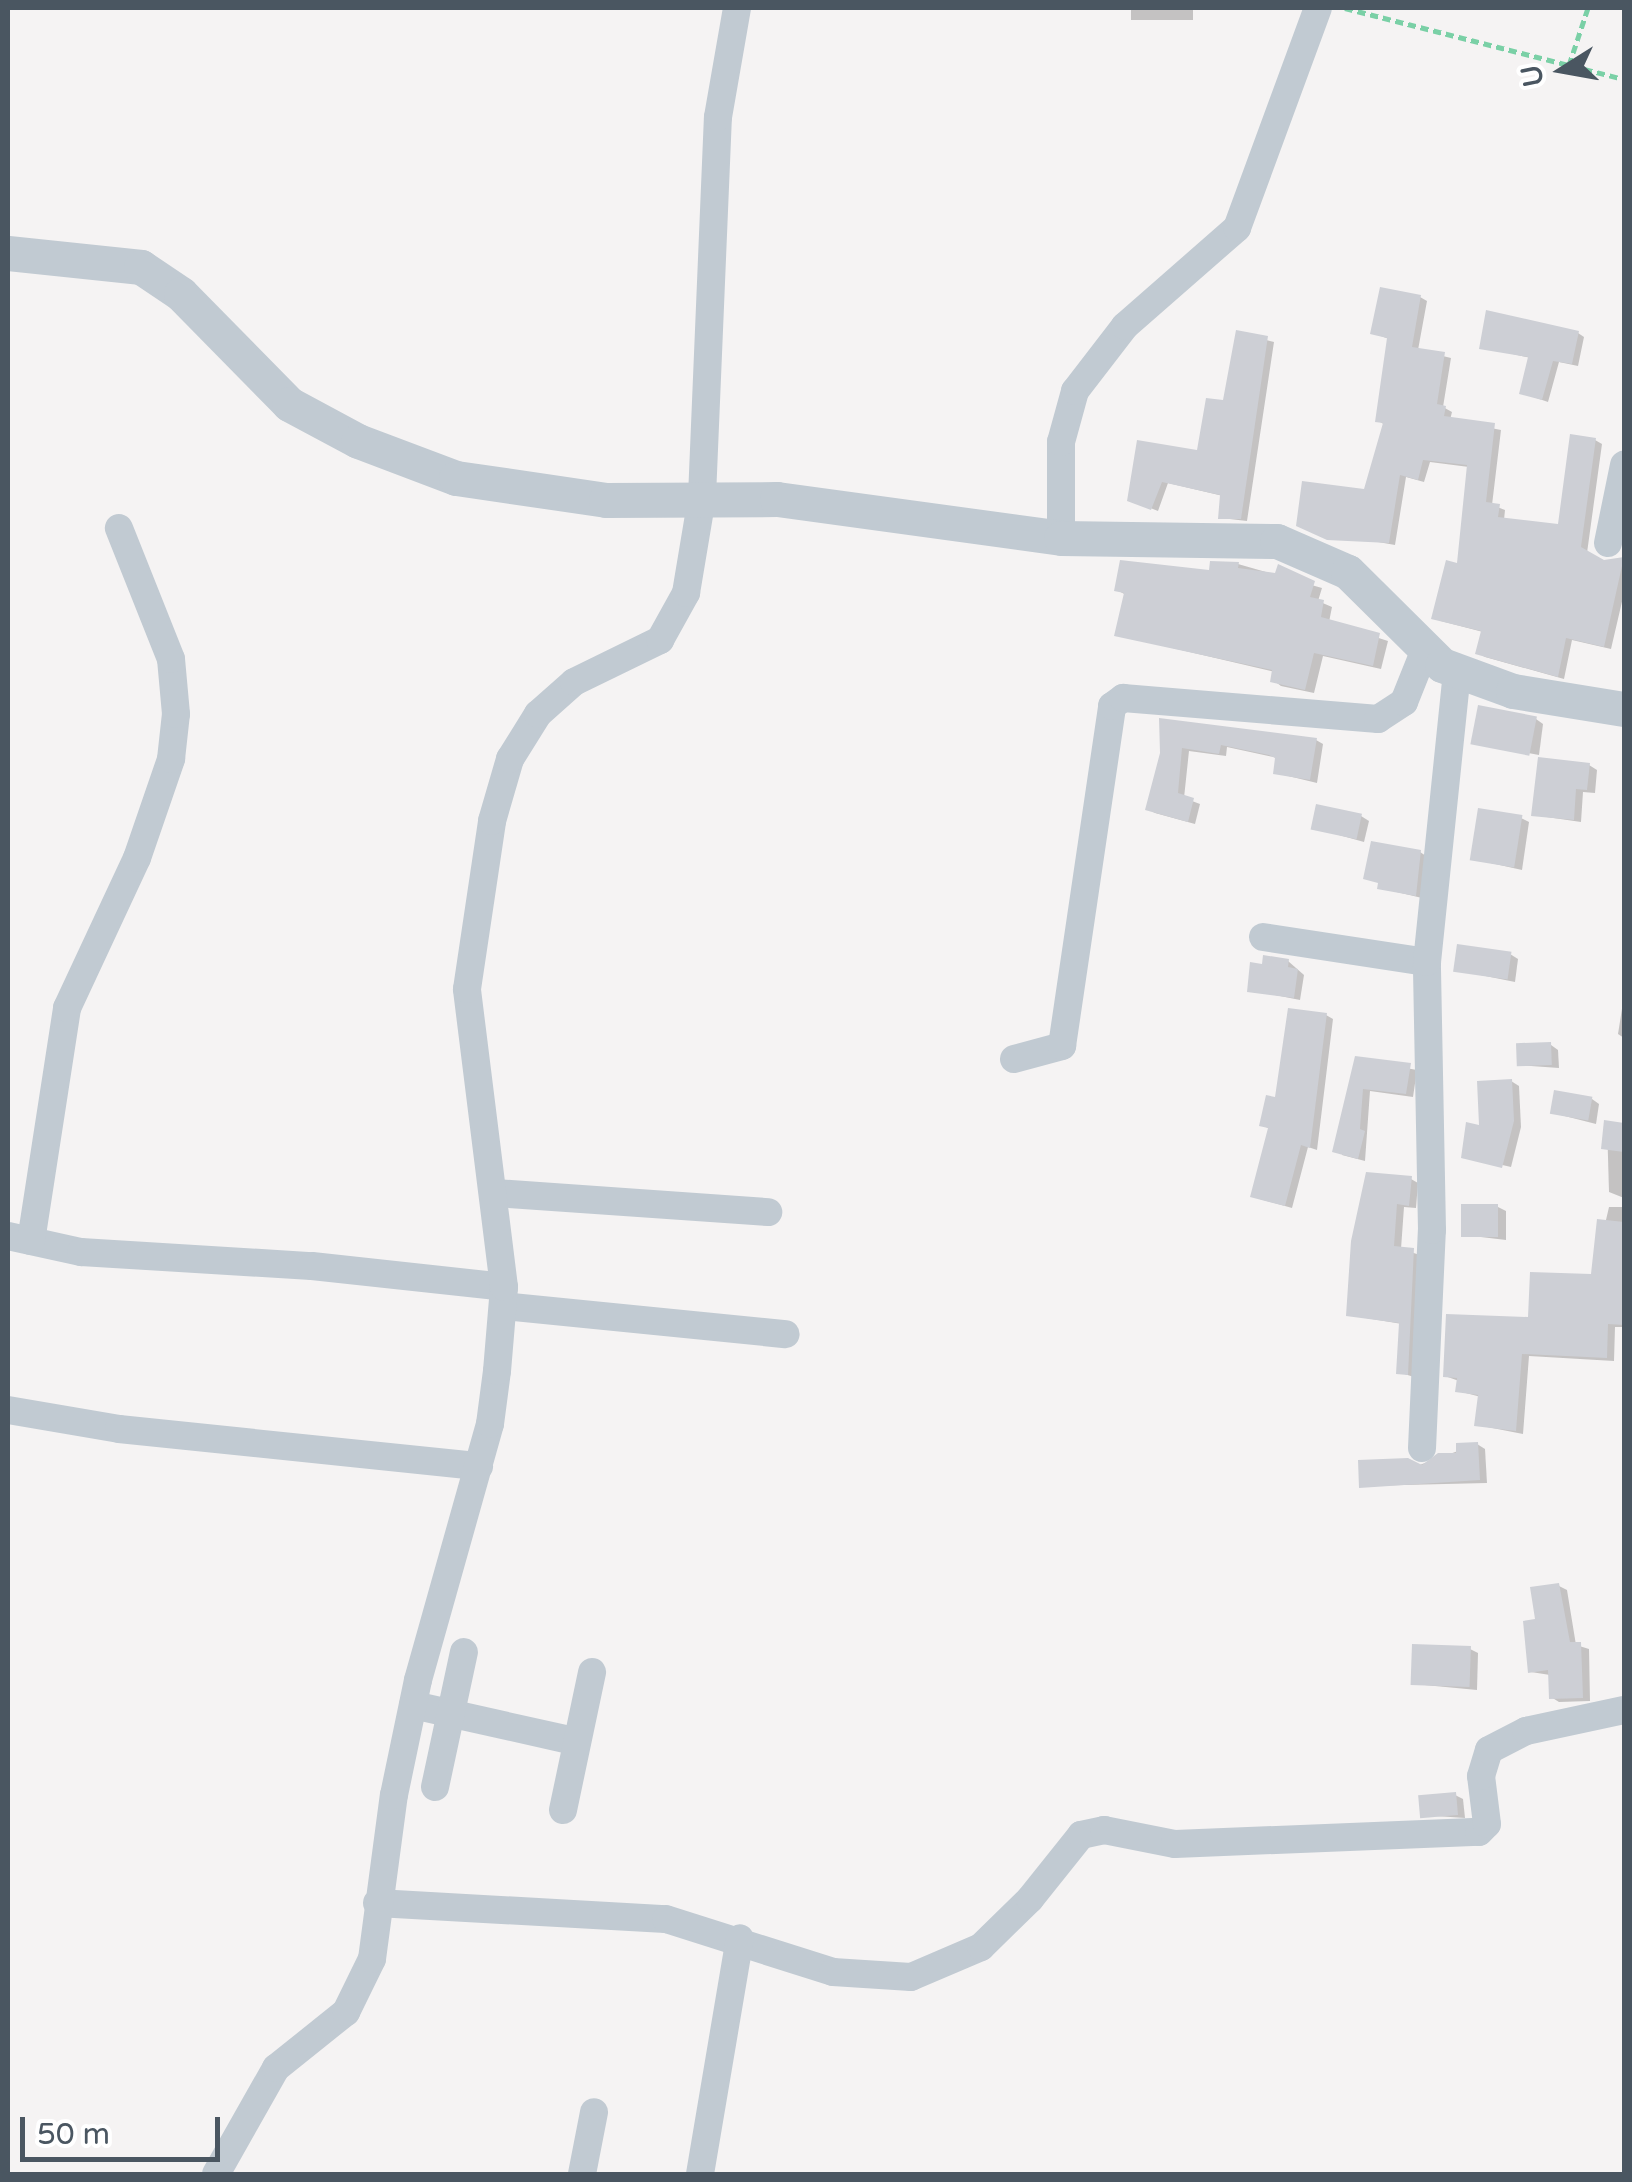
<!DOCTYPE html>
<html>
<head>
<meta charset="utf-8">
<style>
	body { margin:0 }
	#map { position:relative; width:1632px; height:2182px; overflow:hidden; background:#f5f3f3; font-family:"Varela Round",sans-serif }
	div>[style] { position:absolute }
	.shadow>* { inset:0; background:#0003; transform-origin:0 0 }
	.building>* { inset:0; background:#cdcfd5; transform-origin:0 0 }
	.path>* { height:5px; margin-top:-2.5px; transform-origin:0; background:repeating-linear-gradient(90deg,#7ad0a6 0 8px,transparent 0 13px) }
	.minor>* { height:28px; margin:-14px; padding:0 14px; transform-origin:14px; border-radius:14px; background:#c1cad2 }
	.tertiary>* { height:35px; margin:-17.5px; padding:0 17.5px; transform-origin:17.5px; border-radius:17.5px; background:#c1cad2 }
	span { translate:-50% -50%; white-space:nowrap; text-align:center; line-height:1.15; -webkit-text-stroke:9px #fff; paint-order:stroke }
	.frame { position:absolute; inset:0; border:10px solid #4a5661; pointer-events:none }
	.north { position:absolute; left:1512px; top:20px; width:100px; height:100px; -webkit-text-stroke:8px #fff; paint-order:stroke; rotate:259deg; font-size:28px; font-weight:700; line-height:40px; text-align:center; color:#4a5661 }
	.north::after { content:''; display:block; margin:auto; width:35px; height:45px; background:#4a5661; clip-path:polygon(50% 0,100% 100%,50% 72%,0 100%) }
	.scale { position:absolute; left:20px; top:2117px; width:200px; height:45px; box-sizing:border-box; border:5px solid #4a5661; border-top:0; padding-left:12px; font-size:30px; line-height:35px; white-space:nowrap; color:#4a5661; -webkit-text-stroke:8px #fff; paint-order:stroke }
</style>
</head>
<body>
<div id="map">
	<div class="shadow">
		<div style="left:1131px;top:8px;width:62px;height:12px"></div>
		<div style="clip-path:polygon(1420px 297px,1427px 301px,1418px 350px,1451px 358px,1443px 407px,1452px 412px,1450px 420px,1501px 430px,1492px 505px,1505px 510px,1504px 520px,1561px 526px,1595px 440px,1602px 444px,1587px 553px,1603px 562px,1624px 562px,1624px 593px,1611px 649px,1572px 640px,1564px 679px,1485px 657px,1478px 653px,1483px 632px,1441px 621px,1459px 566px,1469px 467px,1430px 462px,1424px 482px,1406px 477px,1395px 545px,1305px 529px,1366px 492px,1385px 425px,1377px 420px,1389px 339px,1373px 333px)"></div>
		<div style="clip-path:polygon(1238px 333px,1274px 342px,1247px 521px,1221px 518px,1223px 496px,1168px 483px,1158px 511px,1130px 500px,1199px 453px,1225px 403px)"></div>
		<div style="clip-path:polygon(1578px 333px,1584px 337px,1578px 366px,1559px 362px,1548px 402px,1522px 393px,1531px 358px,1482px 347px)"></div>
		<div style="clip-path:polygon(1238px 564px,1322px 588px,1318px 601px,1332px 607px,1329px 622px,1388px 641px,1381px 669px,1323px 656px,1314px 693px,1281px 686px,1273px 680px,1275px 672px,1117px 635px,1126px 595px,1117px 590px)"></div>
		<div style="clip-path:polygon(1536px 719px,1543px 724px,1539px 755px,1475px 743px)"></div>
		<div style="clip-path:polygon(1161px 721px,1316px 740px,1323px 744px,1317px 783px,1276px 773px,1278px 758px,1227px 747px,1226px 756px,1189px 751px,1184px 798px,1200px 804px,1195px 824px,1155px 813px,1148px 809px,1163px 754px)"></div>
		<div style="clip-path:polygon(1589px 765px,1597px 770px,1595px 793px,1583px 792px,1581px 822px,1533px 815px)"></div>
		<div style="clip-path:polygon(1361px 816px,1369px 821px,1364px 842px,1314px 828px)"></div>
		<div style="clip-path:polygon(1521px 818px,1529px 822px,1522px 870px,1473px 859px)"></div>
		<div style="clip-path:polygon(1420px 852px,1426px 856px,1422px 898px,1380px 888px)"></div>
		<div style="clip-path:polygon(1510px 954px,1518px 959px,1515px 982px,1456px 970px)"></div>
		<div style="clip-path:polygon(1288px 961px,1304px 975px,1300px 1000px,1249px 990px,1264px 967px)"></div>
		<div style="clip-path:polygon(1624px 996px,1624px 1038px,1618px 1034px)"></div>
		<div style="clip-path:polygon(1326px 1015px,1333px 1019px,1317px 1150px,1308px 1147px,1292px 1208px,1260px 1199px,1270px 1129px,1262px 1125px)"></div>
		<div style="clip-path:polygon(1551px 1045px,1558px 1050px,1559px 1068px,1519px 1065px)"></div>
		<div style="clip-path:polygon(1357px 1059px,1417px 1070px,1413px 1097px,1370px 1091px,1365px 1161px,1342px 1155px)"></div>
		<div style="clip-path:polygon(1511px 1081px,1519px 1086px,1521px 1127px,1511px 1167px,1468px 1157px)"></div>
		<div style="clip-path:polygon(1592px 1099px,1599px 1104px,1596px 1124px,1553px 1113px)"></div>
		<div style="clip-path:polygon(1607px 1123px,1624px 1126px,1624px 1198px,1609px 1192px)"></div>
		<div style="clip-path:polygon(1411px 1179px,1418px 1183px,1416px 1208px,1404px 1207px,1401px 1249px,1420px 1255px,1414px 1377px,1398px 1372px,1402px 1324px,1348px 1315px,1353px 1241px)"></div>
		<div style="clip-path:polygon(1498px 1207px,1506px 1211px,1506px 1240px,1464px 1235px)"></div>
		<div style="clip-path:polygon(1609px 1207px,1624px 1207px,1624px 1327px,1615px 1327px,1614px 1361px,1529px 1356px,1523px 1434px,1477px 1425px,1481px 1397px,1458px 1391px,1459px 1381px,1445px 1376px,1593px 1276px)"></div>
		<div style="clip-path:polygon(1477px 1444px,1485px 1449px,1487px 1483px,1362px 1486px)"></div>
		<div style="clip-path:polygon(1559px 1586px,1567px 1590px,1576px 1645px,1589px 1649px,1590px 1701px,1559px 1702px,1551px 1697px,1550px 1675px,1531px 1672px,1538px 1621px)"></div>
		<div style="clip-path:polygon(1470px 1649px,1478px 1653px,1477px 1690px,1414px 1684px)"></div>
		<div style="clip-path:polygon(1623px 1746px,1624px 1746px,1624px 1777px,1622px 1776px)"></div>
		<div style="clip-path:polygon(1455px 1795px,1463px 1799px,1465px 1818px,1421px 1815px)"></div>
	</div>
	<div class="building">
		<div style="clip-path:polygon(1380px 287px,1421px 295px,1412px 347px,1445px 352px,1437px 404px,1446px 406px,1444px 416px,1495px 423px,1486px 502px,1500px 504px,1498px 517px,1558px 524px,1570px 434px,1596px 438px,1581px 547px,1604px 560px,1624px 557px,1604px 647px,1566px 638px,1558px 677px,1475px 654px,1481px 631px,1431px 619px,1446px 560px,1457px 563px,1467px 465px,1423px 460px,1418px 480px,1400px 475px,1389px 543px,1327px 540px,1296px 526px,1302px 481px,1364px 489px,1383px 423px,1375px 422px,1387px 338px,1370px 334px)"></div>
		<div style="clip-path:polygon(1486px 310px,1579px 331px,1572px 364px,1553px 361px,1542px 400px,1519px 394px,1528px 357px,1479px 349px)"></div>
		<div style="clip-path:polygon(1236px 330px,1268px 336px,1241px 519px,1218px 519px,1220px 495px,1162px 482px,1151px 510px,1127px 501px,1137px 440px,1197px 450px,1206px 398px,1223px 400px)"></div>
		<div style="clip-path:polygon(1120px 560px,1209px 570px,1210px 561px,1239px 562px,1238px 568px,1275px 573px,1278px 564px,1315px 581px,1310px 597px,1324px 600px,1321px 617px,1380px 633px,1373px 666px,1314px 653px,1305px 690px,1270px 682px,1272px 670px,1114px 636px,1124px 593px,1114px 591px)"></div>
		<div style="left:1478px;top:705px;width:60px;height:40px;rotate:11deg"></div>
		<div style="clip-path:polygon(1159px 718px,1317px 738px,1310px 780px,1273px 774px,1275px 758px,1269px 755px,1221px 745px,1219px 754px,1182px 748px,1178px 793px,1194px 798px,1188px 822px,1145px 810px,1160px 753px)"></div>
		<div style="clip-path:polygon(1538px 757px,1590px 763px,1587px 790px,1576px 789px,1574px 820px,1531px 816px)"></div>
		<div style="left:1316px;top:804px;width:47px;height:26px;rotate:12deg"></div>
		<div style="left:1478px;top:808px;width:45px;height:53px;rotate:9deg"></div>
		<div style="clip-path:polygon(1371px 841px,1421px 850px,1416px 896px,1377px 889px,1378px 883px,1363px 879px)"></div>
		<div style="left:1457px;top:944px;width:55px;height:28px;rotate:8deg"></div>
		<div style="clip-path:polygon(1263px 955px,1289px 959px,1288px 967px,1298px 969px,1294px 998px,1247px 992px,1250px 962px,1262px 964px)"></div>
		<div style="clip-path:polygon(1288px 1008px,1327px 1013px,1310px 1148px,1301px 1145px,1285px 1206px,1250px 1197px,1268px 1128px,1259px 1126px,1266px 1095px,1275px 1097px)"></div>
		<div style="left:1551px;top:1042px;width:23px;height:35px;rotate:88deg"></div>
		<div style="clip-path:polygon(1355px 1056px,1411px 1063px,1406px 1094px,1363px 1089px,1360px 1129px,1365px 1131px,1358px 1159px,1332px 1152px)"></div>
		<div style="clip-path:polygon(1512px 1079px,1514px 1121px,1502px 1168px,1461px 1158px,1466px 1122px,1479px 1125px,1477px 1081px)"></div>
		<div style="left:1554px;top:1090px;width:39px;height:24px;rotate:10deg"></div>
		<div style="clip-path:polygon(1604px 1120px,1624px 1123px,1624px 1152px,1601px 1149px)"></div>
		<div style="clip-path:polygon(1366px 1172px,1412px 1176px,1409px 1206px,1397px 1204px,1394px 1246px,1414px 1248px,1408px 1375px,1396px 1374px,1399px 1323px,1346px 1316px,1351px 1241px)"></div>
		<div style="left:1461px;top:1204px;width:37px;height:33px"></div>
		<div style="clip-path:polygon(1597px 1219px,1624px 1222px,1624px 1325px,1608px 1324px,1607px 1358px,1522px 1354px,1516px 1431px,1474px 1426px,1478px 1395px,1455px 1392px,1457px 1378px,1443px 1377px,1446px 1314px,1528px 1317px,1530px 1272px,1591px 1274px)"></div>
		<div style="clip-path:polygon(1478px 1442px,1480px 1480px,1359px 1488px,1358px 1460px,1408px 1458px,1422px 1465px,1438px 1453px,1456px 1453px,1456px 1443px)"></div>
		<div style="clip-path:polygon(1559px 1583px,1570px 1642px,1581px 1642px,1583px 1698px,1549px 1699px,1548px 1670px,1528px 1673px,1523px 1621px,1535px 1619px,1530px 1587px)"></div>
		<div style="left:1412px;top:1644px;width:59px;height:41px;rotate:2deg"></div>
		<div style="left:1456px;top:1792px;width:23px;height:38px;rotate:85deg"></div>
	</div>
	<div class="path">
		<div style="left:1345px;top:8px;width:288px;rotate:14.3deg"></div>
		<div style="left:1569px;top:65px;width:60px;rotate:-71.6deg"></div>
	</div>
	<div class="minor">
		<div style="left:1061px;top:538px;width:96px;rotate:-90deg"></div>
		<div style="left:1061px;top:442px;width:53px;rotate:-74.6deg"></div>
		<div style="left:1075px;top:391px;width:82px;rotate:-52.4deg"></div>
		<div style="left:1125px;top:326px;width:149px;rotate:-41.2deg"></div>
		<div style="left:1237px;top:228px;width:234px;rotate:-69.8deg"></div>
		<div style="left:1608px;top:543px;width:80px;rotate:-78.4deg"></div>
		<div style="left:1263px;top:937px;width:166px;rotate:8.7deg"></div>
		<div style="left:1014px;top:1059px;width:50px;rotate:-15.2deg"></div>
		<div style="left:1062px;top:1046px;width:344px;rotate:-81.6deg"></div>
		<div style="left:1112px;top:706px;width:14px;rotate:-36deg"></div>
		<div style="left:1123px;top:698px;width:256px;rotate:4.7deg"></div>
		<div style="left:1378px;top:719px;width:31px;rotate:-33deg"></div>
		<div style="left:1404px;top:702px;width:54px;rotate:-68.2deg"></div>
		<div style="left:495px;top:1193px;width:274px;rotate:4deg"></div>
		<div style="left:8px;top:1236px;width:75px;rotate:12.4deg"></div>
		<div style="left:81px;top:1252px;width:231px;rotate:3.5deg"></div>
		<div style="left:312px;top:1266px;width:193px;rotate:6.2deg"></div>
		<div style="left:31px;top:1241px;width:236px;rotate:-81.2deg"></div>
		<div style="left:67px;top:1008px;width:166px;rotate:-65deg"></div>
		<div style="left:137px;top:858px;width:105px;rotate:-71deg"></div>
		<div style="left:171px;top:759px;width:45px;rotate:-83.7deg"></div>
		<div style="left:176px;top:714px;width:55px;rotate:-95.2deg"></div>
		<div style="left:171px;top:659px;width:141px;rotate:-111.7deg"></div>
		<div style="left:503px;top:1306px;width:284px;rotate:5.7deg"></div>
		<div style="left:8px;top:1410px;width:113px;rotate:9.7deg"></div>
		<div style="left:119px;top:1429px;width:362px;rotate:5.9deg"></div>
		<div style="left:1422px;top:1448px;width:218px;rotate:-87.4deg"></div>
		<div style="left:1432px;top:1230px;width:268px;rotate:-91.1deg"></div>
		<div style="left:1427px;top:962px;width:293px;rotate:-84.1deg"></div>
		<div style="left:413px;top:1705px;width:165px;rotate:12.6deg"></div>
		<div style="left:435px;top:1787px;width:138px;rotate:-77.9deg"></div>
		<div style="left:563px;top:1810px;width:141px;rotate:-78.1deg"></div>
		<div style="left:377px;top:1903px;width:289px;rotate:3.2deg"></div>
		<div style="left:666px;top:1919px;width:175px;rotate:17.6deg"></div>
		<div style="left:833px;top:1972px;width:78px;rotate:3.7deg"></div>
		<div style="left:911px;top:1977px;width:76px;rotate:-23.2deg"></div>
		<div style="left:981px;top:1947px;width:69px;rotate:-44.4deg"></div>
		<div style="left:1030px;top:1899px;width:82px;rotate:-51.4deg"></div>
		<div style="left:1081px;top:1835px;width:24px;rotate:-12deg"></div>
		<div style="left:1104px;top:1830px;width:72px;rotate:11.2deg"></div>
		<div style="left:1175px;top:1844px;width:304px;rotate:-2.3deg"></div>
		<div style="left:1479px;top:1832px;width:11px;rotate:-45deg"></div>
		<div style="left:1487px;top:1824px;width:48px;rotate:-97.1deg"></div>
		<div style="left:1481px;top:1776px;width:27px;rotate:-73deg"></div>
		<div style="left:1489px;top:1750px;width:42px;rotate:-27.2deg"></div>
		<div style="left:1526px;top:1731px;width:100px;rotate:-12.1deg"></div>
		<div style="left:216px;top:2174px;width:122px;rotate:-60.5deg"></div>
		<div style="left:276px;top:2068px;width:90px;rotate:-38.7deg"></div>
		<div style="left:346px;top:2012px;width:59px;rotate:-63.9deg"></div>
		<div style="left:372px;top:1959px;width:165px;rotate:-82.4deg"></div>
		<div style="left:394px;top:1795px;width:117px;rotate:-78.2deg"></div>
		<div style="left:418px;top:1680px;width:266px;rotate:-74.3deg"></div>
		<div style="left:490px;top:1424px;width:53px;rotate:-82.5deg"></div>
		<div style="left:497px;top:1371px;width:84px;rotate:-85.2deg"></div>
		<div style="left:504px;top:1287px;width:300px;rotate:-97.1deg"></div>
		<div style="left:467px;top:989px;width:170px;rotate:-81.5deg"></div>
		<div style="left:492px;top:821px;width:65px;rotate:-73.8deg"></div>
		<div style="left:510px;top:759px;width:53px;rotate:-58.1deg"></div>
		<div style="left:538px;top:714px;width:48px;rotate:-41.6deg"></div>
		<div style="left:574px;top:682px;width:96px;rotate:-26deg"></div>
		<div style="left:660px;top:640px;width:54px;rotate:-61deg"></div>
		<div style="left:686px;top:593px;width:97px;rotate:-80.5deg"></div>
		<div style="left:702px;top:497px;width:380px;rotate:-87.6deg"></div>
		<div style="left:718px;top:117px;width:111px;rotate:-80.1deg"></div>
		<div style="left:582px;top:2174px;width:63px;rotate:-79deg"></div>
		<div style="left:700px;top:2174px;width:239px;rotate:-80.4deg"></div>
	</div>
	<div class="tertiary">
		<div style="left:8px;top:253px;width:134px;rotate:6deg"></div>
		<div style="left:141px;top:267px;width:48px;rotate:34deg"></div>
		<div style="left:181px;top:294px;width:154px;rotate:45.5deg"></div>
		<div style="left:289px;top:404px;width:78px;rotate:28.2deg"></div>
		<div style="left:358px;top:441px;width:105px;rotate:20.7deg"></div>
		<div style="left:456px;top:478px;width:152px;rotate:8.3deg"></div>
		<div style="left:606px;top:500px;width:171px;rotate:-0.3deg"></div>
		<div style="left:777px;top:499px;width:287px;rotate:7.8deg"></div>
		<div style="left:1061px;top:538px;width:216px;rotate:0.8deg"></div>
		<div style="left:1277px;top:541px;width:77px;rotate:23.6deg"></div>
		<div style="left:1348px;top:572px;width:132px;rotate:44.7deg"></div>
		<div style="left:1442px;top:665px;width:76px;rotate:20.1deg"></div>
		<div style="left:1513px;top:691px;width:112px;rotate:9.2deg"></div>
	</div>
	<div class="frame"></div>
	<div class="north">U</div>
	<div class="scale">50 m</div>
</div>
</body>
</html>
